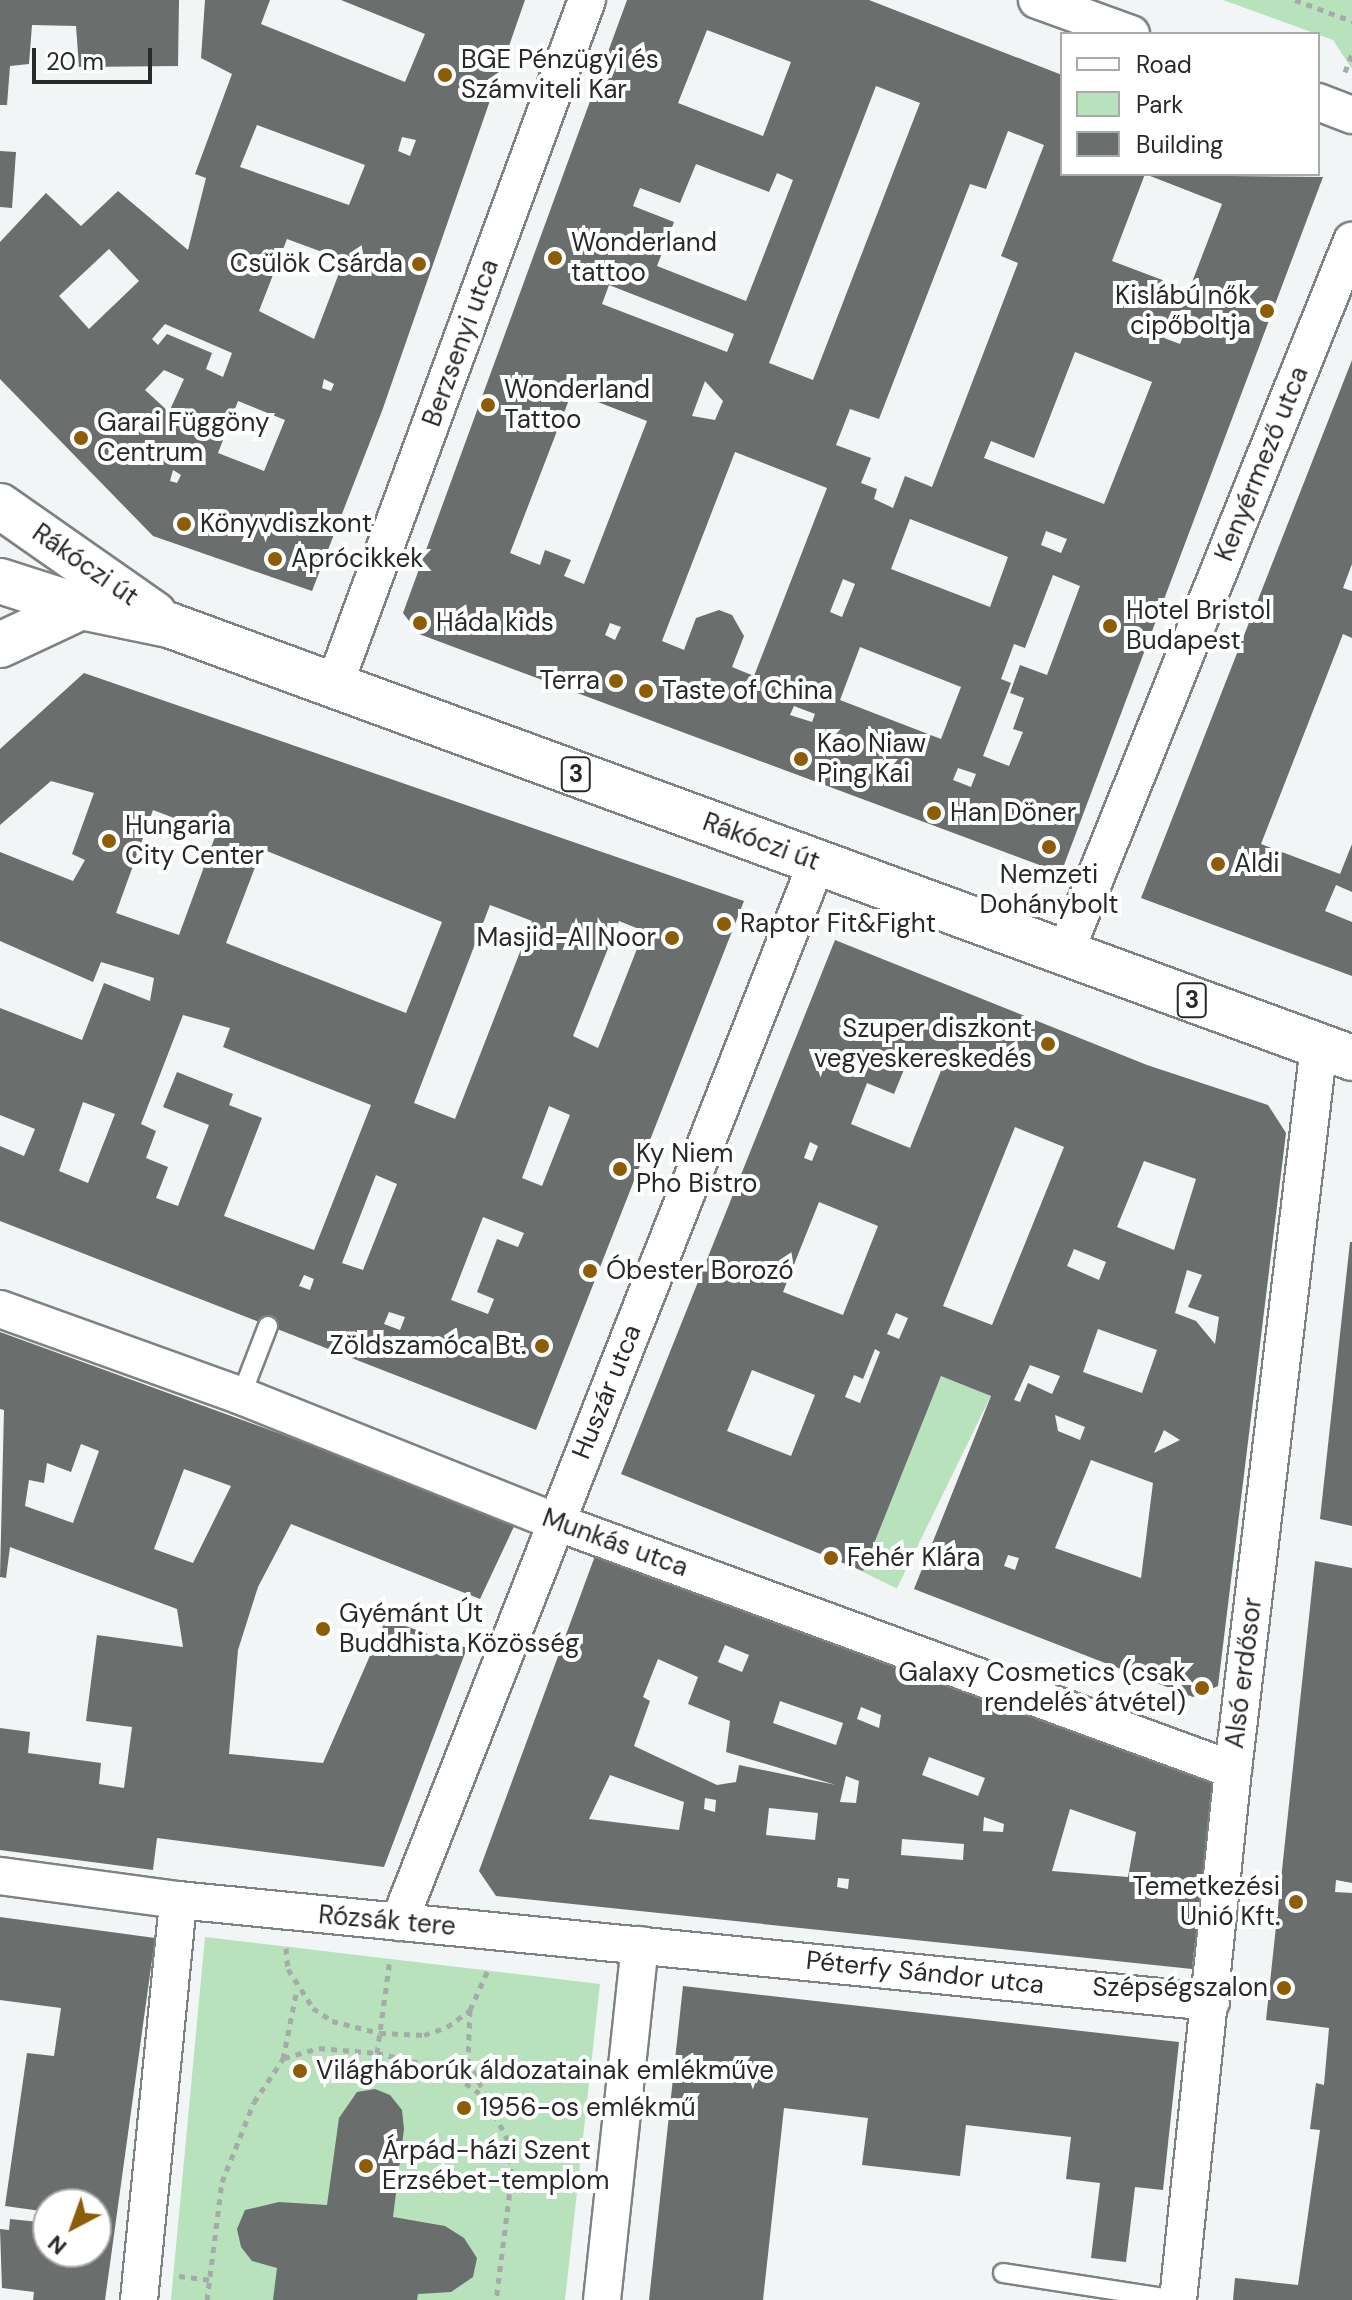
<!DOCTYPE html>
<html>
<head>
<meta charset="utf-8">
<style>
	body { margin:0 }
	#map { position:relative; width:1352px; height:2300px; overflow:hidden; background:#f1f5f5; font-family:"DM Sans",sans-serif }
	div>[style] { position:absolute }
	.green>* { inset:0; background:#b7e2bb; transform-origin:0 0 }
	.building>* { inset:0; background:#6a6e6c }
	.path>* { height:5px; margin-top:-2.5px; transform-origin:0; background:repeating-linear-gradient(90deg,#a7aaaa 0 6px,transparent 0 12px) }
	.roads { filter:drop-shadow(2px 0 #7e8282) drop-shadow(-2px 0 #7e8282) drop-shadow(0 2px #7e8282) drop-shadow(0 -2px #7e8282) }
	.lane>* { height:18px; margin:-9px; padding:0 9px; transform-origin:9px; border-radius:9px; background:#fff }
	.street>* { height:36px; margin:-18px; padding:0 18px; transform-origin:18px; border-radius:18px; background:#fff }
	.primary>* { height:44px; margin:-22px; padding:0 22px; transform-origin:22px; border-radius:22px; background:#fff }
	.dots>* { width:22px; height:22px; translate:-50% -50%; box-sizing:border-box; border:4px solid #fff; border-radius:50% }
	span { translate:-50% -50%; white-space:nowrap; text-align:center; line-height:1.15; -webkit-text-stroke:8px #fff; paint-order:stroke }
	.shield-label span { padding:2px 6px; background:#fff; border:2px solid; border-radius:6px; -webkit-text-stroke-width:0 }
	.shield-label { font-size:24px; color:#282a2a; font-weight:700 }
	.poi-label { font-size:26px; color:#282a2a }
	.left { translate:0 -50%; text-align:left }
	.right { translate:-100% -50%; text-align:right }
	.street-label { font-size:26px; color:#282a2a }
	.legend { position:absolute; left:1060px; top:32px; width:260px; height:144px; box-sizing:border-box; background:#fff; border:2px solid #a9aaaa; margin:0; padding:10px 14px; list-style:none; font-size:24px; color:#282a2a }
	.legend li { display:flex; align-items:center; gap:16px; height:40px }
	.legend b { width:40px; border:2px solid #a9aaaa }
	.north { position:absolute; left:32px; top:2188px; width:80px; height:80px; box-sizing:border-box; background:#fff; border:2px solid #a9aaaa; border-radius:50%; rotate:221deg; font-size:22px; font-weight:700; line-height:32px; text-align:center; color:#282a2a }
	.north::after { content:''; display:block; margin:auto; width:28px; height:36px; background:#8d5d06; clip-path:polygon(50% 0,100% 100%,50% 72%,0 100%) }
	.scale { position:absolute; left:32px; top:48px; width:120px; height:36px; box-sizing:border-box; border:4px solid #282a2a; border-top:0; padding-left:10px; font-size:24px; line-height:28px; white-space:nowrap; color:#282a2a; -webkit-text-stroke:6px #fff; paint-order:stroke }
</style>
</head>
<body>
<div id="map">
	<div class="green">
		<div style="clip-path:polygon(1223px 0,1352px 0,1352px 69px,1333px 40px)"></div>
		<div style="left:943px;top:1373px;width:53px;height:214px;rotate:26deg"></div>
		<div style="clip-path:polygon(205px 1937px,600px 1984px,565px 2300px,171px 2300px)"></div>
	</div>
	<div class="building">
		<div style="clip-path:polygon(0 0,179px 0,178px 66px,79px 67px,76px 26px,32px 25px,29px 64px,10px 66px,7px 105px,0 105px)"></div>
		<div style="clip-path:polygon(evenodd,205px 0,270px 0,261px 24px,405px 82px,425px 34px,341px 0,525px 0,382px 411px,312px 591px,153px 536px,0 379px,0 242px,46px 193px,81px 226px,118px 191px,188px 250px,206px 178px,195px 174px,232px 74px,201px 58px,205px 0,257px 125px,365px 165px,349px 205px,240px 167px,257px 125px,205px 0,402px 137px,416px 140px,410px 156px,398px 151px,402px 137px,205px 0,287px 239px,344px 260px,314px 339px,259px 311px,287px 239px,205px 0,109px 249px,139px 281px,89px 329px,59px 296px,109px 249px,205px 0,165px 324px,232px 353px,223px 377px,206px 369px,212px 353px,167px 334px,158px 345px,152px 339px,165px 324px,205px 0,164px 370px,184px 379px,169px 412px,145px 390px,164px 370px,205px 0,324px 379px,334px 384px,331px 391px,322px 388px,324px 379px,205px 0,238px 401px,285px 420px,264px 471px,218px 453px,238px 401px,205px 0,173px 470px,181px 475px,177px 483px,170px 481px,173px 470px)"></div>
		<div style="clip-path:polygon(evenodd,627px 0,869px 0,1062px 75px,1062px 174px,1323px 177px,1061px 873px,419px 634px,403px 613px,627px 0,707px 30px,791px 62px,763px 136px,678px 103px,707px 30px,627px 0,876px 86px,920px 103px,813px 380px,769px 363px,876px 86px,627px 0,1008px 131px,1044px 145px,1001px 256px,1018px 263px,932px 487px,905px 476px,893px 508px,874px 499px,877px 489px,861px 483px,871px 458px,836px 445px,850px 409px,879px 419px,970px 184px,986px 189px,1008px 131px,627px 0,696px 164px,769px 192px,777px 173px,793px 180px,746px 301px,657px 266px,674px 222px,633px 206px,640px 188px,680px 203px,696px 164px,627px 0,1145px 174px,1222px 204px,1189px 290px,1112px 261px,1145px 174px,627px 0,609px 285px,734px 334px,727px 352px,602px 304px,609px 285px,627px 0,1173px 313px,1190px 319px,1180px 344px,1164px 338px,1173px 313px,627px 0,1075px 352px,1152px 382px,1104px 504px,984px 458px,991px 441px,1034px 458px,1075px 352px,627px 0,705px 381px,723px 401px,715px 420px,692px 416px,705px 381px,627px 0,572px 392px,647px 421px,584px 584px,564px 576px,571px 560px,545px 550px,540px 565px,510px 553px,572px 392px,627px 0,735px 452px,827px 488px,754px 676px,732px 667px,744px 636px,732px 615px,719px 610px,696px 618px,684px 650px,662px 641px,735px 452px,627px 0,910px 519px,1008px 557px,990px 607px,891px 569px,910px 519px,627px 0,1046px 531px,1067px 539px,1061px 553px,1041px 545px,1046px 531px,627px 0,1053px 575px,1080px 586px,1047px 675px,1020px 665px,1010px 693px,1024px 698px,1013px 729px,1023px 732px,1009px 766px,983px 756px,1011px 683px,1001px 679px,1014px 644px,1025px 648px,1053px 575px,627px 0,843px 579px,855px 584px,842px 617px,830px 612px,843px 579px,627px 0,610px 623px,621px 627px,615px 640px,605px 635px,610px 623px,627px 0,860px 647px,961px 687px,941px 739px,840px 700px,860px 647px,627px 0,794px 706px,815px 714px,812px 722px,790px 715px,794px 706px,627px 0,958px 768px,976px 774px,971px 787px,953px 780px,958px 768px)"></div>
		<div style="clip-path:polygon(0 151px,16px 152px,12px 208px,0 207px)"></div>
		<div style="clip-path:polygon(1352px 360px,1352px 564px,1343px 588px,1352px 591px,1352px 638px,1343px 634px,1261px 844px,1340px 874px,1352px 844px,1352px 892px,1336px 885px,1325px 911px,1352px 922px,1352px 976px,1141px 898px)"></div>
		<div style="clip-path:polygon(evenodd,84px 673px,744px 901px,536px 1430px,0 1221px,0 1146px,24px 1156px,35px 1129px,0 1115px,0 1008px,82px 1040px,104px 983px,150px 1001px,154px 978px,101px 962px,93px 982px,0 941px,0 852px,73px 881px,85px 860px,72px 854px,94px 793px,51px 781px,0 825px,0 749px,84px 673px,153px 810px,216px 834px,179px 935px,116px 913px,153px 810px,84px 673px,262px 849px,442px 922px,406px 1013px,226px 943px,262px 849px,84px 673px,490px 905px,532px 921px,455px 1119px,414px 1103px,490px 905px,84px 673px,619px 921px,644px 931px,598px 1048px,573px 1036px,619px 921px,84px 673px,183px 1015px,230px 1028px,223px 1047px,371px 1105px,314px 1250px,224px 1216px,262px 1118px,229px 1105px,233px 1094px,177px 1072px,163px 1107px,209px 1125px,178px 1206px,156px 1198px,168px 1167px,146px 1158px,156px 1131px,141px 1124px,183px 1015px,84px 673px,83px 1102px,115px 1114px,88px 1183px,59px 1171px,83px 1102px,84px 673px,549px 1106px,570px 1115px,542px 1186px,522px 1178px,549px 1106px,84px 673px,376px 1175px,397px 1184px,363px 1270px,342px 1263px,376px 1175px,84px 673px,483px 1217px,524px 1233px,518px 1247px,497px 1239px,477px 1292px,494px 1299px,488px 1314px,451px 1300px,483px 1217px,84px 673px,304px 1275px,314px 1279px,310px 1290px,299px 1286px,304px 1275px,84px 673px,389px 1312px,405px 1317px,400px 1330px,384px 1324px,389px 1312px)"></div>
		<div style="clip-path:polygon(evenodd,835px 940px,1147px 1065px,1268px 1105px,1286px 1133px,1218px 1686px,1193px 1697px,914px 1589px,991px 1396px,941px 1376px,863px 1571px,621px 1474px,835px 940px,910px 1055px,942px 1068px,910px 1148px,851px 1124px,867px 1083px,894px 1094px,910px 1055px,835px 940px,1015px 1127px,1064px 1147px,992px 1325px,943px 1306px,1015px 1127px,835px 940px,810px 1142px,818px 1146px,812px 1161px,804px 1158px,810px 1142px,835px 940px,1144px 1161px,1196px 1179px,1174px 1250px,1117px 1227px,1144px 1161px,835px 940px,819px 1202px,878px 1226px,843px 1315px,783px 1292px,819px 1202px,835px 940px,1074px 1249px,1106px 1262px,1099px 1280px,1067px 1266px,1074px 1249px,835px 940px,1187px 1270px,1202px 1275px,1188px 1307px,1219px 1317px,1215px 1344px,1196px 1321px,1175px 1313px,1187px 1270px,835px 940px,896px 1313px,908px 1318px,899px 1339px,887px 1334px,896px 1313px,835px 940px,1098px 1329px,1157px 1350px,1142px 1393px,1083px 1372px,1098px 1329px,835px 940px,875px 1349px,880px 1352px,860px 1403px,845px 1397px,854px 1375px,863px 1379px,875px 1349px,835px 940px,1030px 1365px,1060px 1376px,1052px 1394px,1028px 1383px,1020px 1402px,1014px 1400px,1030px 1365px,835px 940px,752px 1370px,815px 1395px,791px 1456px,727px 1431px,752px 1370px,835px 940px,1055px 1415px,1085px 1427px,1080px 1440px,1058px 1431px,1055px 1415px,835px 940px,1164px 1430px,1180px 1440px,1154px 1453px,1164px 1430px,835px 940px,1091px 1460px,1153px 1483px,1141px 1578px,1055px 1548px,1091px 1460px,835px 940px,1008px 1555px,1019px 1558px,1015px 1570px,1004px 1566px,1008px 1555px)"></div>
		<div style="clip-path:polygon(1350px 1242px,1352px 1242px,1352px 1526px,1320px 1519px)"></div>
		<div style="clip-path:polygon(evenodd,0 1332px,517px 1520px,480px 1599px,291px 1524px,258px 1587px,238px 1650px,229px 1754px,323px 1763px,386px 1619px,467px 1648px,384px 1867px,157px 1838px,153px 1870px,0 1850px,0 1728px,30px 1732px,28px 1753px,101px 1763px,99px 1784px,124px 1788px,132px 1727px,86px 1721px,97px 1635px,183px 1647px,177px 1609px,10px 1547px,6px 1578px,0 1577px,4px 1410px,0 1409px,0 1332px,81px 1444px,99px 1451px,73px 1523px,25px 1506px,29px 1480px,44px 1483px,47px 1463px,71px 1472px,81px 1444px,0 1332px,184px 1469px,231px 1486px,193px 1563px,154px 1549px,184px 1469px)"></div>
		<div style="clip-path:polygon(evenodd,599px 1545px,1213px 1777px,1192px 1969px,496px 1896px,479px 1871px,599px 1545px,725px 1645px,749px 1655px,742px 1672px,718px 1662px,725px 1645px,599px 1545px,658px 1659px,698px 1677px,688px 1704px,730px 1721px,726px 1752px,836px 1785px,739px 1765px,736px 1782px,717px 1785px,634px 1746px,650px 1701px,643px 1697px,658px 1659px,599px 1545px,780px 1701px,843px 1723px,836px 1745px,773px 1723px,780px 1701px,599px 1545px,861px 1707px,881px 1715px,879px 1728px,857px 1719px,861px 1707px,599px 1545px,929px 1757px,985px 1778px,978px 1796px,922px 1775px,929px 1757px,599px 1545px,610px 1775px,684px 1802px,679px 1830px,589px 1819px,610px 1775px,599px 1545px,846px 1776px,859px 1781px,856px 1803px,840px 1802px,846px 1776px,599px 1545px,705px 1798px,716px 1800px,715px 1812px,704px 1809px,705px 1798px,599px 1545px,769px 1808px,818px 1813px,815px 1840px,766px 1835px,769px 1808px,599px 1545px,1070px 1809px,1136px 1832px,1128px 1877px,1052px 1871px,1070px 1809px,599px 1545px,984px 1817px,1004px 1824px,1003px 1832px,983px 1831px,984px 1817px,599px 1545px,902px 1839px,964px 1844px,963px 1860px,901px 1855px,902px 1839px,599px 1545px,838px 1878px,849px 1879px,848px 1889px,837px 1887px,838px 1878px)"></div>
		<div style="clip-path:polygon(1315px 1561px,1352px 1568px,1352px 1883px,1336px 1880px,1335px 1892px,1352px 1893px,1352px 2300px,1233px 2300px,1235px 2278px,1298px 2285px,1320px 2130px,1310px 2129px,1316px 2083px,1324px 2085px,1329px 2028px,1266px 2020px)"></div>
		<div style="clip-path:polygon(evenodd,0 1917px,155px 1938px,105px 2300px,33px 2300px,34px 2292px,2px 2288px,0 2229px,9px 2230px,10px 2219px,39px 2222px,41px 2211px,5px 2206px,27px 2053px,54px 2056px,61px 2008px,0 2000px,0 1917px,48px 2204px,96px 2204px,96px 2252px,48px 2252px,48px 2204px)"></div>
		<div style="clip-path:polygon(683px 1986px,1179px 2042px,1163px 2190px,1135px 2187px,1126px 2262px,1091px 2258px,1100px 2183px,1066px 2179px,1071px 2137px,966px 2125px,960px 2176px,862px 2165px,868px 2118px,784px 2108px,763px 2300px,649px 2300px)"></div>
		<div style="clip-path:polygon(375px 2089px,390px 2095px,402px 2110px,404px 2129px,393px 2217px,445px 2226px,464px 2238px,477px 2258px,473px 2277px,451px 2292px,418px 2294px,417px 2300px,273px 2300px,277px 2268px,252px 2261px,241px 2247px,237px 2229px,245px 2210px,279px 2202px,327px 2205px,339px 2118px,357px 2092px)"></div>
	</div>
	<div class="path">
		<div style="left:1295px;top:0;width:61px;rotate:20.2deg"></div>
		<div style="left:1345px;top:72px;width:19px;rotate:-69deg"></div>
		<div style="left:286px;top:1948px;width:21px;rotate:85deg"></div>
		<div style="left:288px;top:1969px;width:46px;rotate:57.3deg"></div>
		<div style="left:313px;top:2008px;width:23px;rotate:34deg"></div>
		<div style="left:332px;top:2021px;width:49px;rotate:14deg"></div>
		<div style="left:380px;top:2033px;width:44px;rotate:2.6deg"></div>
		<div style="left:424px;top:2035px;width:24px;rotate:-19deg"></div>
		<div style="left:447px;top:2027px;width:29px;rotate:-36deg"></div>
		<div style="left:470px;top:2010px;width:44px;rotate:-65.8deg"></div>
		<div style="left:470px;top:2010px;width:50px;rotate:92.3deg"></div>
		<div style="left:468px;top:2060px;width:95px;rotate:63.7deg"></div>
		<div style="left:510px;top:2145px;width:37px;rotate:88deg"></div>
		<div style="left:511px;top:2182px;width:119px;rotate:97.2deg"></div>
		<div style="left:377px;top:2053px;width:95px;rotate:-82.1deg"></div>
		<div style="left:284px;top:2058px;width:36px;rotate:-16deg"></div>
		<div style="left:319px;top:2048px;width:58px;rotate:4.9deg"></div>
		<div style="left:377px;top:2053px;width:71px;rotate:13.1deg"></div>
		<div style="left:446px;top:2069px;width:41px;rotate:36deg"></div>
		<div style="left:179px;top:2276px;width:31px;rotate:7deg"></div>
		<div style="left:207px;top:2300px;width:119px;rotate:-82.8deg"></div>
		<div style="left:222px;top:2182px;width:86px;rotate:-68.2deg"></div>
		<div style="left:254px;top:2102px;width:52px;rotate:-56deg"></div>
		<div style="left:283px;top:2059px;width:71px;rotate:-78.7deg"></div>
	</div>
	<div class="roads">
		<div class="lane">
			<div style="left:241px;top:1396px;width:75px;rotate:-68.9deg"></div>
			<div style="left:1003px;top:2273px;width:176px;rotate:8.8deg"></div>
		</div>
		<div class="street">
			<div style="left:1037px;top:0;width:100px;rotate:19.9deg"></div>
			<div style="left:1318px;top:102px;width:36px;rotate:21deg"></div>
			<div style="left:334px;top:686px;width:731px;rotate:-69.76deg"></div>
			<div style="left:1065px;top:953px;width:768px;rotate:-68.05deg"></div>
			<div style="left:0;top:1309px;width:256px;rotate:19.8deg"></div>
			<div style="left:241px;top:1396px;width:339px;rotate:21.8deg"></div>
			<div style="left:556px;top:1522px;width:721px;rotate:20.12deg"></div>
			<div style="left:0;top:1876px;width:180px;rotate:7.7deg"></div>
			<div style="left:178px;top:1900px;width:1038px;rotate:5.64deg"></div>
			<div style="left:399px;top:1922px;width:1139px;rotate:-68.48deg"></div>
			<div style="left:139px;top:2300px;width:402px;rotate:-84.4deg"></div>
			<div style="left:602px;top:2300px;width:357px;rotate:-83.9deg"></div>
			<div style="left:1178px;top:2300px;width:533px;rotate:-84.08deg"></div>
			<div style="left:1233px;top:1770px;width:729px;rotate:-83.23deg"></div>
		</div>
		<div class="primary">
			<div style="left:0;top:506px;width:188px;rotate:35deg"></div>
			<div style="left:0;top:581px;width:85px;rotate:17.8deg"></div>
			<div style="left:81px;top:607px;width:90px;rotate:11.6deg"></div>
			<div style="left:169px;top:625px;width:1260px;rotate:20.1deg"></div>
			<div style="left:0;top:645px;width:89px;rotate:-25.1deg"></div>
		</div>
	</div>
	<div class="dots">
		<div style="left:445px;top:75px;background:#8d5d06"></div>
		<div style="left:555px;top:258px;background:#8d5d06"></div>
		<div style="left:419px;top:264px;background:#8d5d06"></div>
		<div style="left:1267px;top:311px;background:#8d5d06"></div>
		<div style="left:488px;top:405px;background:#8d5d06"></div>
		<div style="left:81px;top:438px;background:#8d5d06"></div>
		<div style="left:184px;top:524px;background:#8d5d06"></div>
		<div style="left:275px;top:559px;background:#8d5d06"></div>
		<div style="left:420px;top:623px;background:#8d5d06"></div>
		<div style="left:1110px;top:626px;background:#8d5d06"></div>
		<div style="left:616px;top:681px;background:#8d5d06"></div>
		<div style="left:646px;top:691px;background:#8d5d06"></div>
		<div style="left:801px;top:759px;background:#8d5d06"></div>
		<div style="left:934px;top:813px;background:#8d5d06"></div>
		<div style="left:109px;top:841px;background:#8d5d06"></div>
		<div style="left:1049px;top:847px;background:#8d5d06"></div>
		<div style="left:1218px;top:864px;background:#8d5d06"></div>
		<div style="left:724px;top:924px;background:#8d5d06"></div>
		<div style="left:672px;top:938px;background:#8d5d06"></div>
		<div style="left:1048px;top:1044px;background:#8d5d06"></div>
		<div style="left:620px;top:1169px;background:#8d5d06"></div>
		<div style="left:590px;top:1271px;background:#8d5d06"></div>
		<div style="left:542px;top:1346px;background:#8d5d06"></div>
		<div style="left:831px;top:1558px;background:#8d5d06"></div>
		<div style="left:323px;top:1629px;background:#8d5d06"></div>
		<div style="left:1202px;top:1688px;background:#8d5d06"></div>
		<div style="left:1296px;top:1902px;background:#8d5d06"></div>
		<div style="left:1284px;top:1988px;background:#8d5d06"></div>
		<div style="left:300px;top:2071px;background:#8d5d06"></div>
		<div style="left:464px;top:2108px;background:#8d5d06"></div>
		<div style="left:366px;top:2166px;background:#8d5d06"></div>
	</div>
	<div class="shield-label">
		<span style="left:576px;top:774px">3</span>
		<span style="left:1192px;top:1000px">3</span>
	</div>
	<div class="poi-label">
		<span class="left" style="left:461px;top:75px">BGE Pénzügyi és<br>Számviteli Kar</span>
		<span class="left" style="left:571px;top:258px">Wonderland<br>tattoo</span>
		<span class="right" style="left:403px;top:264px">Csülök Csárda</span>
		<span class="right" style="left:1251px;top:311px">Kislábú nők<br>cipőboltja</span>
		<span class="left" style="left:504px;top:405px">Wonderland<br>Tattoo</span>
		<span class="left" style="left:97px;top:438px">Garai Függöny<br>Centrum</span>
		<span class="left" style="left:200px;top:524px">Könyvdiszkont</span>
		<span class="left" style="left:291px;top:559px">Aprócikkek</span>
		<span class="left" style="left:1126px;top:626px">Hotel Bristol<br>Budapest</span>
		<span class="left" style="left:436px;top:623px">Háda kids</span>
		<span class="right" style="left:600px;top:681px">Terra</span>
		<span class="left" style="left:662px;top:691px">Taste of China</span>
		<span class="left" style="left:817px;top:759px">Kao Niaw<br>Ping Kai</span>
		<span class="left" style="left:950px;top:813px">Han Döner</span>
		<span class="left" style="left:125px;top:841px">Hungaria<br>City Center</span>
		<span class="left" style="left:1234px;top:864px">Aldi</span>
		<span style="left:1049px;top:890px">Nemzeti<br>Dohánybolt</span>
		<span class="left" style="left:740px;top:924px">Raptor Fit&amp;Fight</span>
		<span class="right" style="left:656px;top:938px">Masjid-Al Noor</span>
		<span class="right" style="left:1032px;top:1044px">Szuper diszkont<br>vegyeskereskedés</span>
		<span class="left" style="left:636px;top:1169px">Ky Niem<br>Pho Bistro</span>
		<span class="left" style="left:606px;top:1271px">Óbester Borozó</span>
		<span class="right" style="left:526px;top:1346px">Zöldszamóca Bt.</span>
		<span class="left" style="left:847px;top:1558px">Fehér Klára</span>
		<span class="left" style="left:339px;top:1629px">Gyémánt Út<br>Buddhista Közösség</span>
		<span class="right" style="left:1186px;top:1688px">Galaxy Cosmetics (csak<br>rendelés átvétel)</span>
		<span class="right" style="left:1280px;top:1902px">Temetkezési<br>Unió Kft.</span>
		<span class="right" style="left:1268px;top:1988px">Szépségszalon</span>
		<span class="left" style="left:316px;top:2071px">Világháborúk áldozatainak emlékműve</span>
		<span class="left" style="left:480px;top:2108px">1956-os emlékmű</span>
		<span class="left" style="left:382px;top:2166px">Árpád-házi Szent<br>Erzsébet-templom</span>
	</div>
	<div class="street-label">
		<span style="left:461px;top:343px;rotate:-70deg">Berzsenyi utca</span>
		<span style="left:1262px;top:464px;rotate:-68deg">Kenyérmező utca</span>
		<span style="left:85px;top:565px;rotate:35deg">Rákóczi út</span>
		<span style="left:761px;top:842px;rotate:20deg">Rákóczi út</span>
		<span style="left:607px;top:1392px;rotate:-68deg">Huszár utca</span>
		<span style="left:615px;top:1543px;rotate:20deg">Munkás utca</span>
		<span style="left:1244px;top:1673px;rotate:-83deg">Alsó erdősor</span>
		<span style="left:387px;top:1921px;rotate:5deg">Rózsák tere</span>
		<span style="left:925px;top:1973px;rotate:6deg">Péterfy Sándor utca</span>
	</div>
	<ul class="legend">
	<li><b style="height:10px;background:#fff"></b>Road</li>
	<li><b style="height:22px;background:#b7e2bb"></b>Park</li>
	<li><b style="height:22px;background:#6a6e6c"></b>Building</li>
	</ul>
	<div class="north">N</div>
	<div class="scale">20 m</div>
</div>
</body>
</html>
